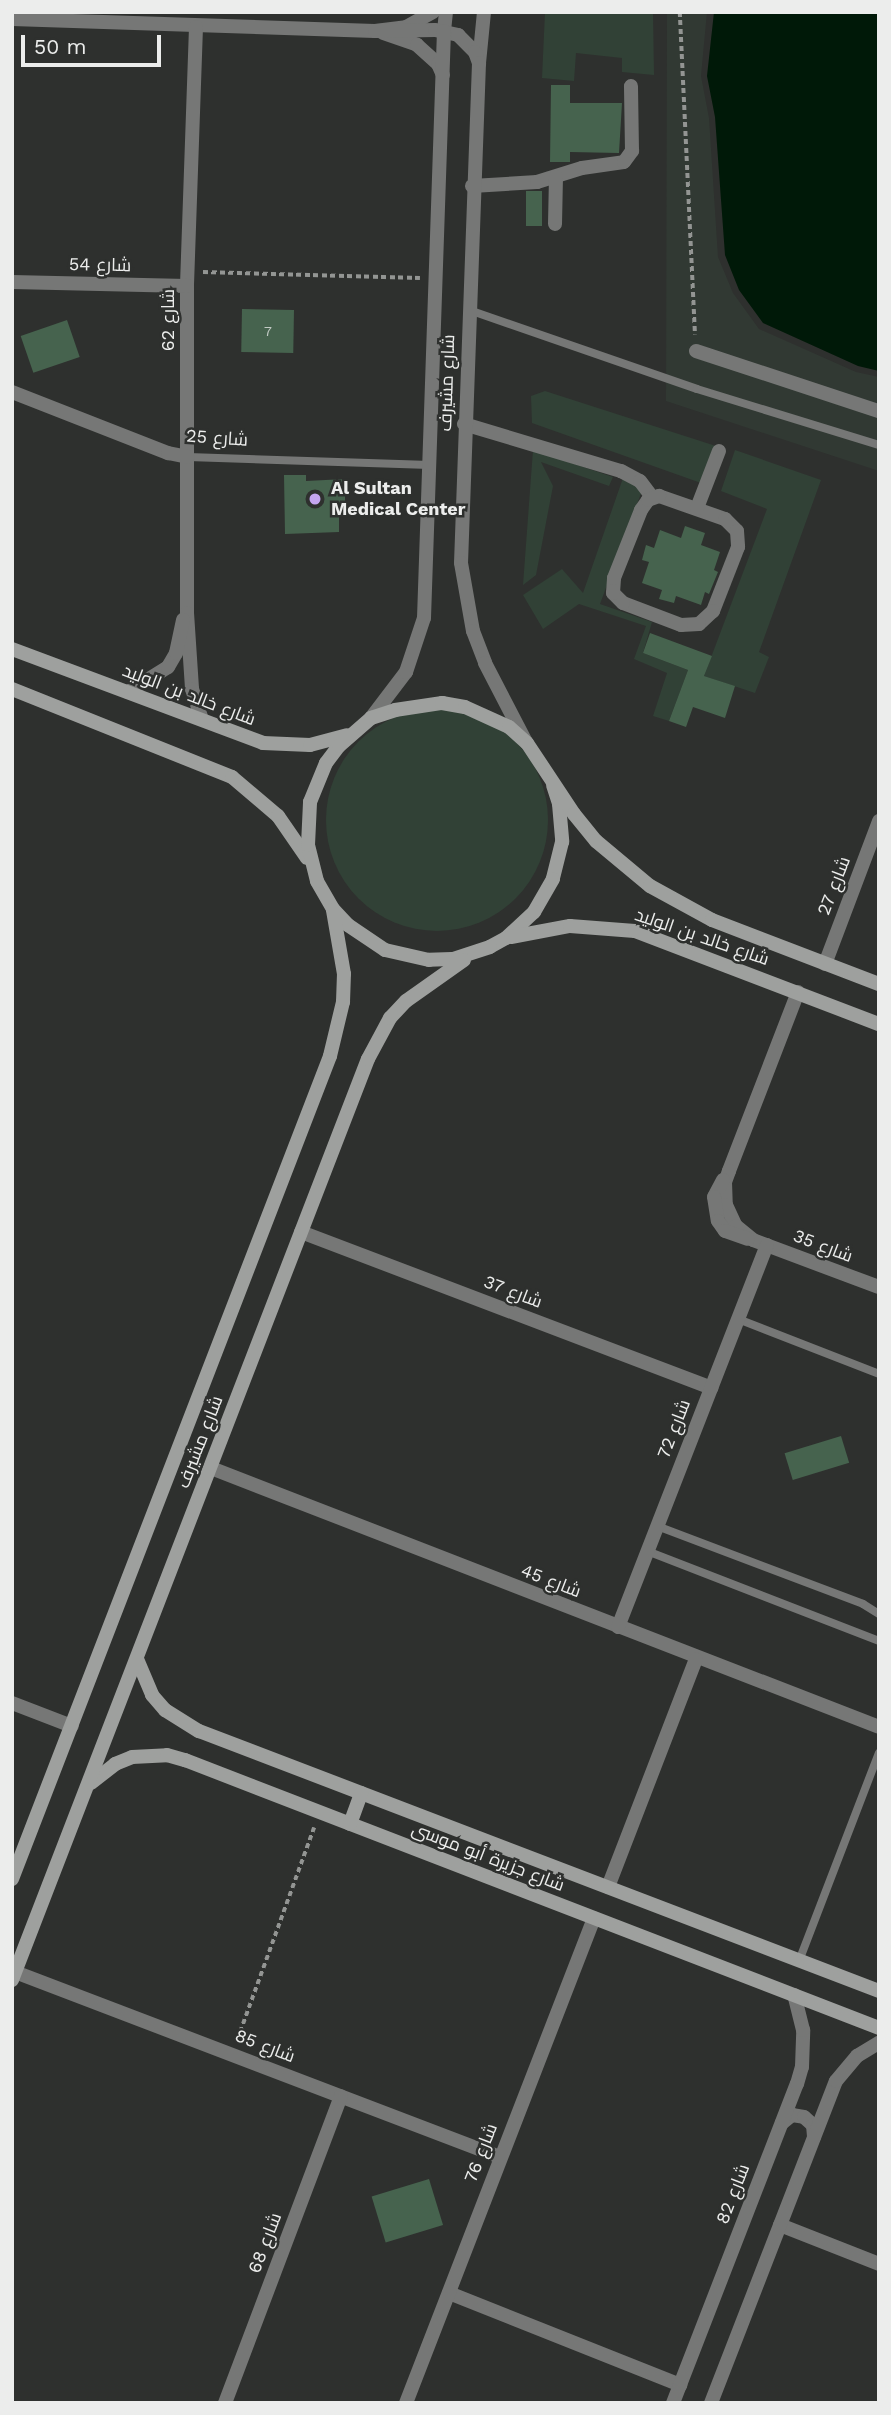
<!DOCTYPE html>
<html>
<head>
<meta charset="utf-8">
<style>
	body { margin:0 }
	#map { position:relative; width:891px; height:2415px; overflow:hidden; background:#2e302e; font-family:"Work Sans",Cairo,sans-serif }
	div>[style] { position:absolute }
	.built>* { inset:0; background:#313933 }
	.green>* { inset:0; background:#314136 }
	.round { border-radius:50% }
	.water>* { inset:0; background:#001908 }
	.building>* { inset:0; background:#46634e; transform-origin:0 0 }
	.path>* { height:3.5px; margin-top:-1.75px; transform-origin:0; background:repeating-linear-gradient(90deg,#939593 0 5px,transparent 0 8.5px) }
	.service>* { height:8px; margin:-4px; padding:0 4px; transform-origin:4px; border-radius:4px; background:#767776 }
	.minor>* { height:14px; margin:-7px; padding:0 7px; transform-origin:7px; border-radius:7px; background:#767776 }
	.tertiary>* { height:14px; margin:-7px; padding:0 7px; transform-origin:7px; border-radius:7px; background:#767776 }
	.secondary>* { height:14px; margin:-7px; padding:0 7px; transform-origin:7px; border-radius:7px; background:#9ea09e }
	.dots>* { width:19px; height:19px; translate:-50% -50%; box-sizing:border-box; border:4px solid #2e302e; border-radius:50% }
	span { translate:-50% -50%; white-space:nowrap; text-align:center; line-height:1.15; -webkit-text-stroke:5px #2e302e; paint-order:stroke }
	.number-label { font-size:14px; color:#c2cac4 }
	.number-label span { -webkit-text-stroke-width:0 }
	.street-label { font-size:18px; color:#ecedec }
	.poi-label { font-size:18px; color:#ecedec; font-weight:700 }
	.left { translate:0 -50%; text-align:left }
	.frame { position:absolute; inset:0; border:14px solid #ecedec; pointer-events:none }
	.scale { position:absolute; left:21px; top:35px; width:140px; height:32px; box-sizing:border-box; border:4px solid #ecedec; border-top:0; padding-left:9px; font-size:21px; line-height:24px; white-space:nowrap; color:#ecedec; -webkit-text-stroke:5px #2e302e; paint-order:stroke }
</style>
</head>
<body>
<div id="map">
	<div class="built">
		<div style="clip-path:polygon(667px 12px,707px 12px,701px 76px,709px 118px,718px 257px,733px 293px,759px 329px,856px 372px,879px 377px,879px 471px,666px 401px)"></div>
	</div>
	<div class="green">
		<div style="clip-path:polygon(545px 12px,653px 12px,654px 75px,622px 72px,622px 58px,576px 53px,574px 81px,542px 78px)"></div>
		<div style="clip-path:polygon(545px 391px,719px 447px,701px 483px,532px 423px,531px 396px)"></div>
		<div style="clip-path:polygon(533px 450px,613px 477px,609px 486px,541px 462px,553px 486px,536px 575px,523px 585px)"></div>
		<div style="clip-path:polygon(735px 450px,821px 480px,759px 652px,769px 657px,755px 693px,704px 676px,767px 509px,721px 491px)"></div>
		<div style="clip-path:polygon(623px 478px,643px 488px,600px 604px,652px 622px,643px 653px,688px 670px,669px 721px,653px 716px,667px 673px,634px 659px,646px 626px,579px 604px,543px 629px,523px 595px,562px 569px,583px 593px)"></div>
		<div class="round" style="left:326px;top:709px;width:222px;height:222px"></div>
	</div>
	<div class="water">
		<div style="clip-path:polygon(714px 12px,879px 12px,879px 371px,858px 366px,763px 323px,739px 290px,725px 255px,715px 117px,707px 76px)"></div>
	</div>
	<div class="building">
		<div style="clip-path:polygon(551px 85px,570px 85px,570px 103px,622px 103px,619px 153px,570px 152px,570px 162px,550px 162px)"></div>
		<div style="left:542px;top:191px;width:35px;height:16px;rotate:90deg"></div>
		<div style="left:242px;top:309px;width:52px;height:43px;rotate:1deg"></div>
		<div style="left:67px;top:320px;width:39px;height:49px;rotate:71deg"></div>
		<div style="clip-path:polygon(284px 475px,306px 475px,306px 481px,345px 479px,345px 517px,339px 517px,339px 532px,285px 534px)"></div>
		<div style="clip-path:polygon(685px 526px,705px 533px,701px 545px,720px 552px,714px 570px,718px 572px,709px 594px,705px 592px,701px 605px,676px 596px,674px 603px,659px 599px,662px 590px,642px 583px,649px 562px,642px 560px,646px 545px,654px 548px,660px 530px,681px 538px)"></div>
		<div style="clip-path:polygon(650px 633px,712px 656px,704px 676px,735px 686px,725px 718px,693px 707px,686px 727px,669px 721px,688px 670px,643px 653px)"></div>
		<div style="left:841px;top:1436px;width:28px;height:59px;rotate:73deg"></div>
		<div style="left:429px;top:2179px;width:48px;height:60px;rotate:73deg"></div>
	</div>
	<div class="path">
		<div style="left:680px;top:12px;width:323px;rotate:87.3deg"></div>
		<div style="left:203px;top:272px;width:217px;rotate:1.6deg"></div>
		<div style="left:237px;top:2040px;width:226px;rotate:-70.1deg"></div>
	</div>
	<div class="service">
		<div style="left:469px;top:310px;width:241px;rotate:19.1deg"></div>
		<div style="left:697px;top:389px;width:190px;rotate:17.1deg"></div>
		<div style="left:188px;top:457px;width:242px;rotate:1.9deg"></div>
		<div style="left:738px;top:1319px;width:151px;rotate:21.3deg"></div>
		<div style="left:657px;top:1526px;width:220px;rotate:20.7deg"></div>
		<div style="left:863px;top:1604px;width:19px;rotate:32deg"></div>
		<div style="left:647px;top:1551px;width:249px;rotate:21.2deg"></div>
		<div style="left:799px;top:1961px;width:223px;rotate:-69deg"></div>
	</div>
	<div class="minor">
		<div style="left:12px;top:19px;width:363px;rotate:1.9deg"></div>
		<div style="left:375px;top:31px;width:31px;rotate:-7deg"></div>
		<div style="left:406px;top:27px;width:31px;rotate:-29deg"></div>
		<div style="left:196px;top:27px;width:259px;rotate:92deg"></div>
		<div style="left:187px;top:286px;width:327px;rotate:90deg"></div>
		<div style="left:187px;top:613px;width:76px;rotate:86.2deg"></div>
		<div style="left:192px;top:689px;width:32px;rotate:72deg"></div>
		<div style="left:444px;top:31px;width:19px;rotate:-84deg"></div>
		<div style="left:383px;top:33px;width:36px;rotate:19deg"></div>
		<div style="left:417px;top:45px;width:28px;rotate:42deg"></div>
		<div style="left:438px;top:64px;width:12px;rotate:66deg"></div>
		<div style="left:479px;top:63px;width:51px;rotate:-84.4deg"></div>
		<div style="left:472px;top:186px;width:65px;rotate:-3.5deg"></div>
		<div style="left:537px;top:182px;width:47px;rotate:-17.3deg"></div>
		<div style="left:582px;top:168px;width:42px;rotate:-8.1deg"></div>
		<div style="left:624px;top:162px;width:14px;rotate:-54deg"></div>
		<div style="left:632px;top:151px;width:65px;rotate:-90.9deg"></div>
		<div style="left:555px;top:224px;width:47px;rotate:-88.8deg"></div>
		<div style="left:12px;top:282px;width:175px;rotate:1.3deg"></div>
		<div style="left:696px;top:351px;width:193px;rotate:18.2deg"></div>
		<div style="left:12px;top:392px;width:168px;rotate:21.4deg"></div>
		<div style="left:168px;top:453px;width:20px;rotate:11deg"></div>
		<div style="left:464px;top:424px;width:164px;rotate:16.7deg"></div>
		<div style="left:621px;top:471px;width:21px;rotate:28deg"></div>
		<div style="left:640px;top:481px;width:21px;rotate:53deg"></div>
		<div style="left:659px;top:496px;width:70px;rotate:19.2deg"></div>
		<div style="left:725px;top:519px;width:17px;rotate:45deg"></div>
		<div style="left:737px;top:531px;width:16px;rotate:86deg"></div>
		<div style="left:738px;top:547px;width:69px;rotate:111.3deg"></div>
		<div style="left:713px;top:611px;width:19px;rotate:137deg"></div>
		<div style="left:699px;top:624px;width:18px;rotate:177deg"></div>
		<div style="left:681px;top:625px;width:62px;rotate:-159.2deg"></div>
		<div style="left:623px;top:603px;width:14px;rotate:-135deg"></div>
		<div style="left:613px;top:593px;width:15px;rotate:-86deg"></div>
		<div style="left:614px;top:578px;width:73px;rotate:-68.3deg"></div>
		<div style="left:641px;top:510px;width:12px;rotate:-55deg"></div>
		<div style="left:648px;top:500px;width:12px;rotate:-20deg"></div>
		<div style="left:697px;top:508px;width:61px;rotate:-68.9deg"></div>
		<div style="left:128px;top:692px;width:47px;rotate:-32deg"></div>
		<div style="left:168px;top:667px;width:16px;rotate:-60deg"></div>
		<div style="left:176px;top:653px;width:34px;rotate:-78deg"></div>
		<div style="left:825px;top:964px;width:153px;rotate:-69.3deg"></div>
		<div style="left:798px;top:992px;width:192px;rotate:111.1deg"></div>
		<div style="left:729px;top:1171px;width:12px;rotate:110deg"></div>
		<div style="left:725px;top:1182px;width:23px;rotate:88deg"></div>
		<div style="left:726px;top:1205px;width:23px;rotate:65deg"></div>
		<div style="left:736px;top:1226px;width:22px;rotate:39deg"></div>
		<div style="left:753px;top:1240px;width:134px;rotate:20.5deg"></div>
		<div style="left:723px;top:1180px;width:19px;rotate:118deg"></div>
		<div style="left:714px;top:1197px;width:24px;rotate:81deg"></div>
		<div style="left:718px;top:1221px;width:12px;rotate:55deg"></div>
		<div style="left:725px;top:1231px;width:24px;rotate:19deg"></div>
		<div style="left:301px;top:1232px;width:439px;rotate:20.8deg"></div>
		<div style="left:211px;top:1468px;width:716px;rotate:21.19deg"></div>
		<div style="left:618px;top:1627px;width:410px;rotate:-68.7deg"></div>
		<div style="left:12px;top:1703px;width:64px;rotate:21deg"></div>
		<div style="left:608px;top:1887px;width:244px;rotate:-68.9deg"></div>
		<div style="left:15px;top:1972px;width:519px;rotate:20.88deg"></div>
		<div style="left:780px;top:2225px;width:106px;rotate:21.5deg"></div>
		<div style="left:449px;top:2293px;width:249px;rotate:21.7deg"></div>
		<div style="left:225px;top:2403px;width:328px;rotate:-69.3deg"></div>
		<div style="left:406px;top:2403px;width:520px;rotate:-68.81deg"></div>
	</div>
	<div class="tertiary">
		<div style="left:375px;top:31px;width:60px;rotate:-1deg"></div>
		<div style="left:435px;top:30px;width:24px;rotate:12deg"></div>
		<div style="left:458px;top:35px;width:24px;rotate:45deg"></div>
		<div style="left:475px;top:52px;width:12px;rotate:70deg"></div>
		<div style="left:479px;top:63px;width:500px;rotate:92.06deg"></div>
		<div style="left:461px;top:563px;width:69px;rotate:80deg"></div>
		<div style="left:473px;top:631px;width:34px;rotate:69deg"></div>
		<div style="left:485px;top:663px;width:89px;rotate:62.6deg"></div>
		<div style="left:371px;top:718px;width:58px;rotate:-52.7deg"></div>
		<div style="left:406px;top:672px;width:57px;rotate:-71.6deg"></div>
		<div style="left:424px;top:618px;width:587px;rotate:-88.05deg"></div>
		<div style="left:782px;top:2123px;width:13px;rotate:-39deg"></div>
		<div style="left:792px;top:2115px;width:12px;rotate:9deg"></div>
		<div style="left:804px;top:2117px;width:12px;rotate:42deg"></div>
		<div style="left:813px;top:2125px;width:12px;rotate:85deg"></div>
		<div style="left:673px;top:2403px;width:342px;rotate:-68.8deg"></div>
		<div style="left:797px;top:2084px;width:18px;rotate:-74deg"></div>
		<div style="left:802px;top:2067px;width:37px;rotate:-88deg"></div>
		<div style="left:803px;top:2030px;width:36px;rotate:-104deg"></div>
		<div style="left:711px;top:2403px;width:345px;rotate:-68.8deg"></div>
		<div style="left:836px;top:2081px;width:33px;rotate:-50deg"></div>
		<div style="left:857px;top:2056px;width:26px;rotate:-31deg"></div>
	</div>
	<div class="secondary">
		<div style="left:12px;top:649px;width:268px;rotate:20.5deg"></div>
		<div style="left:263px;top:743px;width:47px;rotate:2.4deg"></div>
		<div style="left:310px;top:745px;width:38px;rotate:-15deg"></div>
		<div style="left:12px;top:689px;width:237px;rotate:21.8deg"></div>
		<div style="left:232px;top:777px;width:60px;rotate:40.3deg"></div>
		<div style="left:278px;top:816px;width:51px;rotate:55.4deg"></div>
		<div style="left:553px;top:785px;width:20px;rotate:72deg"></div>
		<div style="left:559px;top:804px;width:38px;rotate:85deg"></div>
		<div style="left:562px;top:842px;width:38px;rotate:104deg"></div>
		<div style="left:553px;top:879px;width:38px;rotate:120deg"></div>
		<div style="left:534px;top:912px;width:38px;rotate:137deg"></div>
		<div style="left:506px;top:938px;width:18px;rotate:151deg"></div>
		<div style="left:490px;top:947px;width:40px;rotate:162deg"></div>
		<div style="left:452px;top:959px;width:23px;rotate:178deg"></div>
		<div style="left:429px;top:960px;width:45px;rotate:-167.2deg"></div>
		<div style="left:385px;top:950px;width:45px;rotate:-146deg"></div>
		<div style="left:348px;top:925px;width:22px;rotate:-133deg"></div>
		<div style="left:333px;top:909px;width:32px;rotate:-120deg"></div>
		<div style="left:317px;top:881px;width:37px;rotate:-104deg"></div>
		<div style="left:308px;top:845px;width:43px;rotate:-87.3deg"></div>
		<div style="left:310px;top:802px;width:42px;rotate:-67.7deg"></div>
		<div style="left:326px;top:763px;width:21px;rotate:-53deg"></div>
		<div style="left:339px;top:746px;width:43px;rotate:-41.2deg"></div>
		<div style="left:371px;top:718px;width:25px;rotate:-18deg"></div>
		<div style="left:395px;top:710px;width:48px;rotate:-8.5deg"></div>
		<div style="left:442px;top:703px;width:23px;rotate:10deg"></div>
		<div style="left:465px;top:707px;width:48px;rotate:24.4deg"></div>
		<div style="left:509px;top:727px;width:24px;rotate:42deg"></div>
		<div style="left:527px;top:743px;width:85px;rotate:56.5deg"></div>
		<div style="left:574px;top:814px;width:35px;rotate:51deg"></div>
		<div style="left:596px;top:841px;width:70px;rotate:39.8deg"></div>
		<div style="left:650px;top:886px;width:71px;rotate:28.7deg"></div>
		<div style="left:712px;top:920px;width:179px;rotate:21deg"></div>
		<div style="left:511px;top:937px;width:60px;rotate:-10.6deg"></div>
		<div style="left:570px;top:926px;width:65px;rotate:4.4deg"></div>
		<div style="left:635px;top:931px;width:261px;rotate:20.9deg"></div>
		<div style="left:137px;top:1659px;width:39px;rotate:67deg"></div>
		<div style="left:152px;top:1695px;width:20px;rotate:49deg"></div>
		<div style="left:165px;top:1710px;width:40px;rotate:32deg"></div>
		<div style="left:199px;top:1731px;width:728px;rotate:20.92deg"></div>
		<div style="left:91px;top:1783px;width:31px;rotate:-38deg"></div>
		<div style="left:115px;top:1764px;width:18px;rotate:-22deg"></div>
		<div style="left:132px;top:1757px;width:35px;rotate:-3deg"></div>
		<div style="left:167px;top:1755px;width:19px;rotate:16deg"></div>
		<div style="left:185px;top:1760px;width:744px;rotate:21.11deg"></div>
		<div style="left:350px;top:1824px;width:33px;rotate:-70deg"></div>
		<div style="left:12px;top:1879px;width:882px;rotate:-68.87deg"></div>
		<div style="left:330px;top:1056px;width:56px;rotate:-76.5deg"></div>
		<div style="left:343px;top:1002px;width:28px;rotate:-88deg"></div>
		<div style="left:344px;top:974px;width:65px;rotate:-99.8deg"></div>
		<div style="left:12px;top:1980px;width:987px;rotate:-68.87deg"></div>
		<div style="left:368px;top:1059px;width:47px;rotate:-61.8deg"></div>
		<div style="left:390px;top:1018px;width:23px;rotate:-47deg"></div>
		<div style="left:406px;top:1001px;width:71px;rotate:-35.3deg"></div>
	</div>
	<div class="dots">
		<div style="left:315px;top:499px;background:#c5a6f0"></div>
	</div>
	<div class="number-label">
		<span style="left:268px;top:331px">7</span>
	</div>
	<div class="street-label">
		<span style="left:100px;top:265px;rotate:1deg">شارع 54</span>
		<span style="left:168px;top:320px;rotate:-90deg">شارع 62</span>
		<span style="left:447px;top:383px;rotate:-88deg">شارع مشيرف</span>
		<span style="left:217px;top:438px;rotate:4deg">شارع 25</span>
		<span style="left:189px;top:695px;rotate:21deg">شارع خالد بن الوليد</span>
		<span style="left:834px;top:886px;rotate:-69deg">شارع 27</span>
		<span style="left:702px;top:937px;rotate:19deg">شارع خالد بن الوليد</span>
		<span style="left:823px;top:1246px;rotate:21deg">شارع 35</span>
		<span style="left:513px;top:1292px;rotate:21deg">شارع 37</span>
		<span style="left:674px;top:1429px;rotate:-69deg">شارع 72</span>
		<span style="left:200px;top:1442px;rotate:-69deg">شارع مشيرف</span>
		<span style="left:551px;top:1581px;rotate:21deg">شارع 45</span>
		<span style="left:488px;top:1857px;rotate:21deg">شارع جزيرة أبو موسى</span>
		<span style="left:265px;top:2046px;rotate:21deg">شارع 85</span>
		<span style="left:481px;top:2153px;rotate:-69deg">شارع 76</span>
		<span style="left:733px;top:2194px;rotate:-69deg">شارع 82</span>
		<span style="left:265px;top:2243px;rotate:-69deg">شارع 68</span>
	</div>
	<div class="poi-label">
		<span class="left" style="left:331px;top:499px">Al Sultan<br>Medical Center</span>
	</div>
	<div class="frame"></div>
	<div class="scale">50 m</div>
</div>
</body>
</html>
